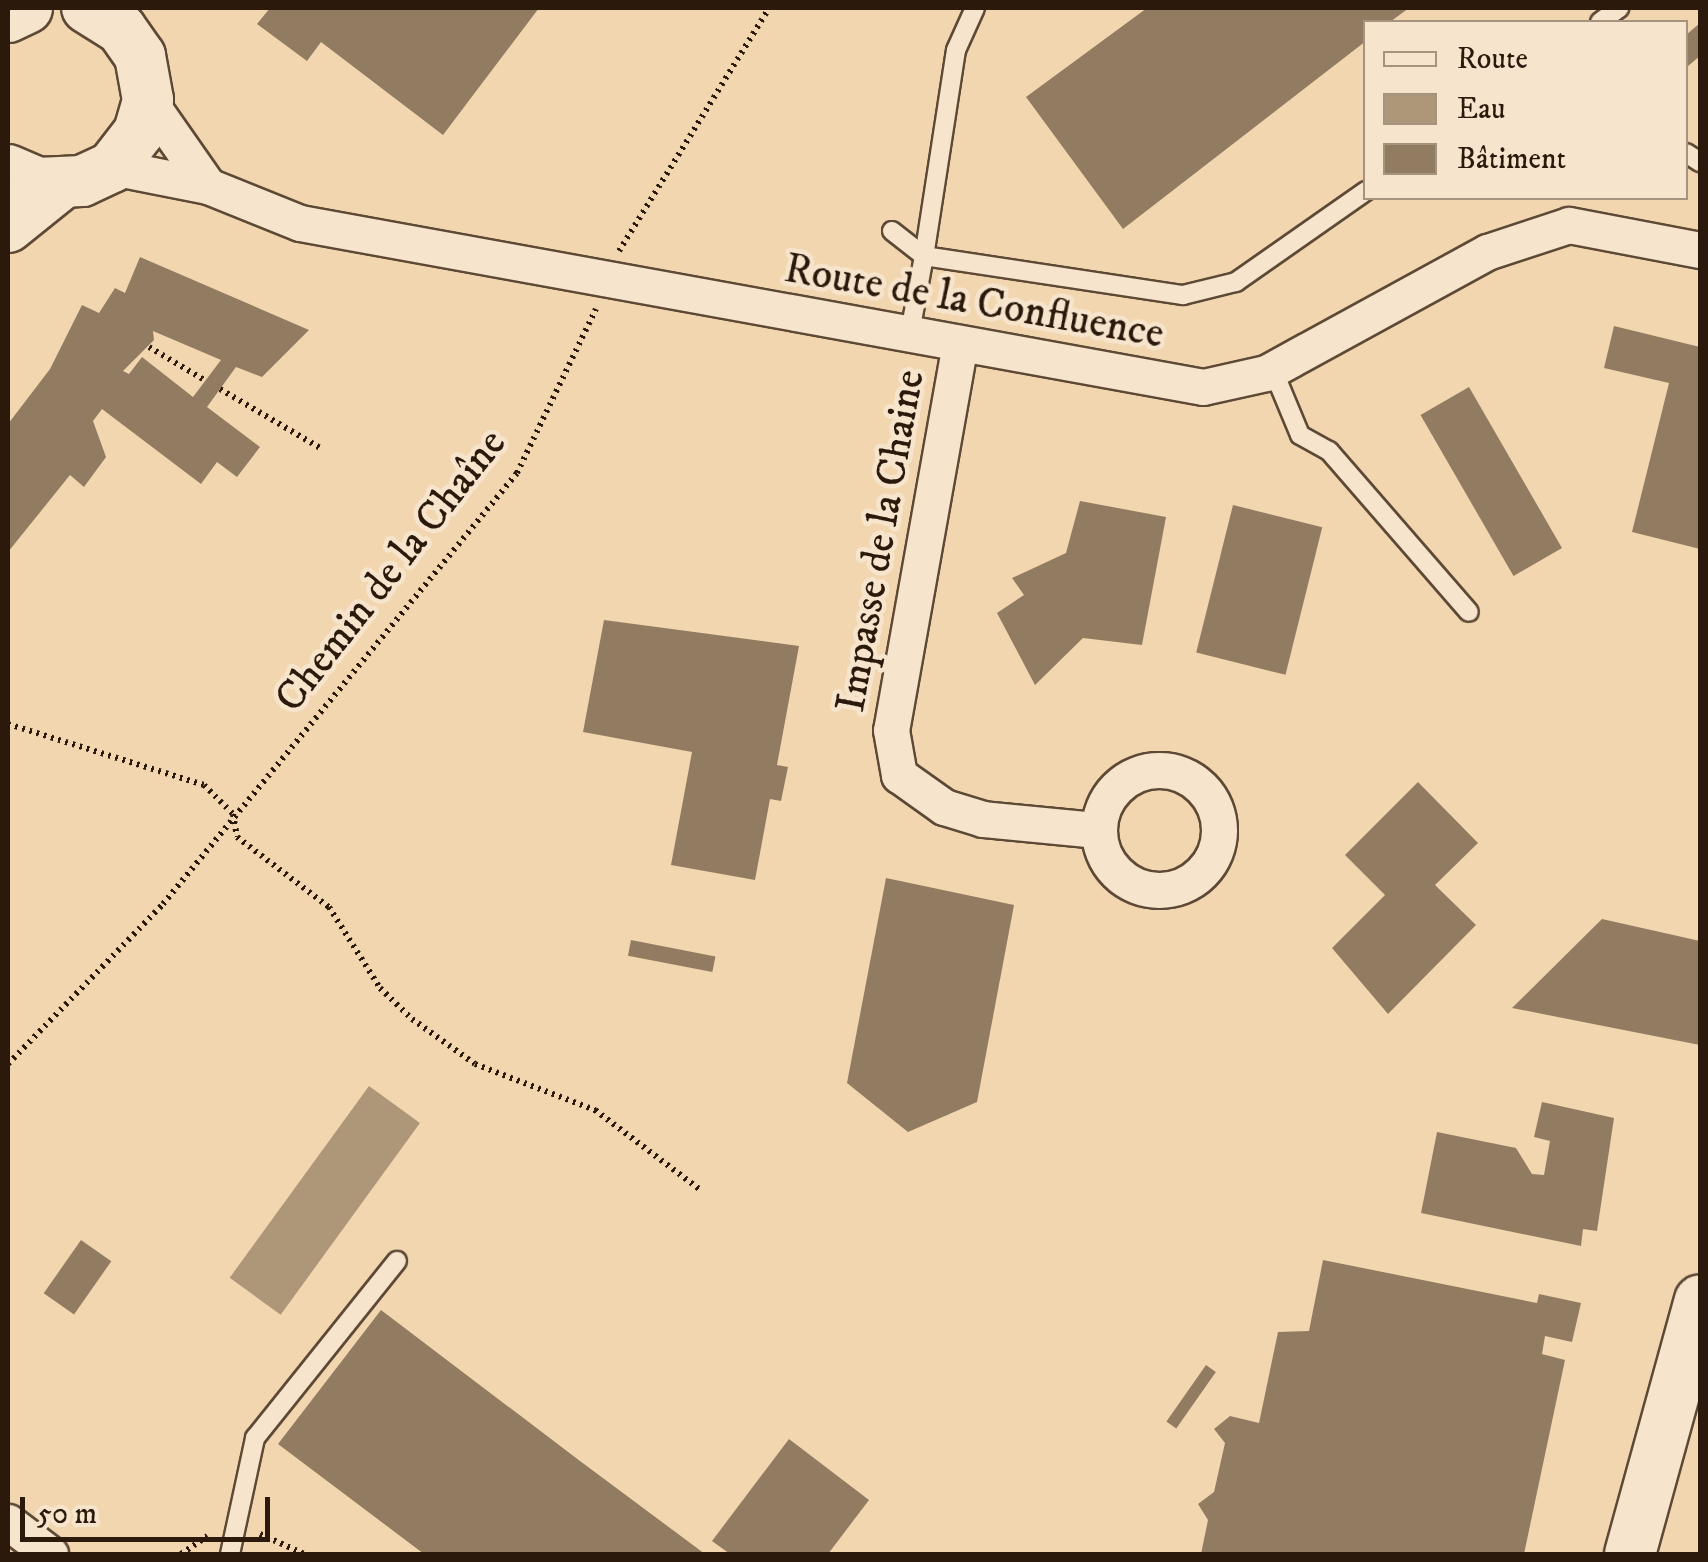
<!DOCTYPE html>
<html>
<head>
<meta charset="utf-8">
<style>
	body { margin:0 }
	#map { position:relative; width:1708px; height:1562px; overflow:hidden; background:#f2d6b0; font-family:"IM FELL DW Pica",serif }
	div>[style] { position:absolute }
	.water>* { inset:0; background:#ae9678; transform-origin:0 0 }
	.building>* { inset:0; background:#927c61; transform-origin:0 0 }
	.path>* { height:6px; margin-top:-3px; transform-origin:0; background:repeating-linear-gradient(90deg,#2b1a0c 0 2.5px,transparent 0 7.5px) }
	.roads { filter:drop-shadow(2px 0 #5d4935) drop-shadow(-2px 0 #5d4935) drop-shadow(0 2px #5d4935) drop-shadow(0 -2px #5d4935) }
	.lane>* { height:18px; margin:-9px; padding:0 9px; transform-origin:9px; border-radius:9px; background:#f7e4cc }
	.street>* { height:35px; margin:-17.5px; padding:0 17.5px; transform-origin:17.5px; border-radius:17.5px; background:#f7e4cc }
	.street>.ring { margin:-17.5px; padding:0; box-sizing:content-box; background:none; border:35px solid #f7e4cc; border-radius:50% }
	.secondary>* { height:50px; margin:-25px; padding:0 25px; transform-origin:25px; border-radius:25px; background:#f7e4cc }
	span { translate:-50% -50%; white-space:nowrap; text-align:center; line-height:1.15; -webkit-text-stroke:9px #f7e4cc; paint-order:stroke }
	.street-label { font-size:42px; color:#2b1a0c }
	.frame { position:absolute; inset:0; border:10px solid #2b1a0c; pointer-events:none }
	.legend { position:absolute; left:1363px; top:20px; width:325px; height:180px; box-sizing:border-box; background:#f7e4cc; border:2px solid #a5937f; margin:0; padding:12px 18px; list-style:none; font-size:30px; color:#2b1a0c }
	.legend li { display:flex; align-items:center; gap:20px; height:50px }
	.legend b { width:50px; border:2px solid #a5937f }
	.scale { position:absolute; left:20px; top:1497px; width:250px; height:45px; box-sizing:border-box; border:5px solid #2b1a0c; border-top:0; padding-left:12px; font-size:30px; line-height:35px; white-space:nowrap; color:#2b1a0c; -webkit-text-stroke:8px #f7e4cc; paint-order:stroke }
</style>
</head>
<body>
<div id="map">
	<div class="water">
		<div style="left:369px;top:1086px;width:63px;height:237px;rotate:36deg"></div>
	</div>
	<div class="building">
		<div style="clip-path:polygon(270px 8px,539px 8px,443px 135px,321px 42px,307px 61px,257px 24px)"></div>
		<div style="clip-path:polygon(1147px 8px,1409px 8px,1390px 22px,1366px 22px,1366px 41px,1123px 229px,1026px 97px)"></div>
		<div style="clip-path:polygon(1700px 23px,1700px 56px,1688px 66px,1686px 35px)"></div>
		<div style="clip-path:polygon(evenodd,140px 257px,309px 330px,262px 377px,236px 367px,207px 407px,260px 447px,237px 477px,217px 462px,201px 484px,102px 409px,93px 421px,106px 457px,84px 487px,70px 475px,8px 552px,8px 424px,50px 369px,82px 305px,99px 313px,115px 288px,125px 293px,140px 257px,153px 331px,221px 360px,193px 397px,142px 357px,129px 374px,123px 371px,154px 340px,153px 331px)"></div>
		<div style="clip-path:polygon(1614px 326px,1700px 347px,1700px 549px,1632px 532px,1669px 383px,1604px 368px)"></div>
		<div style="left:1469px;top:387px;width:186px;height:56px;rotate:60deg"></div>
		<div style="clip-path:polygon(1080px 501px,1166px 517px,1142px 645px,1083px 638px,1035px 685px,997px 613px,1024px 595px,1012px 578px,1066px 553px)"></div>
		<div style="left:1233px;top:505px;width:92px;height:152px;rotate:14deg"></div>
		<div style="clip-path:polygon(604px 620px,799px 646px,777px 765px,788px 767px,781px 801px,770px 799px,755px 880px,671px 865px,692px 752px,583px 732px)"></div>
		<div style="clip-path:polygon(1418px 782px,1478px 843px,1435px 885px,1476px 925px,1388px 1014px,1332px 948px,1385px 895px,1345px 855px)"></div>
		<div style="clip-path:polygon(886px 878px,1014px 905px,977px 1102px,908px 1132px,847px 1083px)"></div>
		<div style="clip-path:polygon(1602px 919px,1700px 941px,1700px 1045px,1512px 1008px)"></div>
		<div style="left:631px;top:940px;width:86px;height:16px;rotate:11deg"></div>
		<div style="clip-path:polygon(1542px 1102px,1614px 1118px,1597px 1231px,1583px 1229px,1581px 1246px,1421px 1213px,1437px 1132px,1516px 1148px,1532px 1174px,1544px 1175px,1550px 1141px,1534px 1137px)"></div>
		<div style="left:81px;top:1240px;width:37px;height:65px;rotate:35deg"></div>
		<div style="clip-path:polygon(1323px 1260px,1537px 1303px,1539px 1294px,1581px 1303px,1572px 1342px,1545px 1336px,1542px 1354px,1565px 1360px,1524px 1554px,1201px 1554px,1208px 1520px,1198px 1504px,1214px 1492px,1225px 1443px,1214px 1429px,1230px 1416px,1259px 1423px,1278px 1332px,1309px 1331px)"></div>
		<div style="clip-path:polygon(381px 1310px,580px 1461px,705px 1554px,424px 1554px,278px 1444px)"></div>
		<div style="left:1206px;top:1365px;width:12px;height:69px;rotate:35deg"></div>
		<div style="clip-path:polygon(789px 1439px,869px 1500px,828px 1554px,730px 1554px,712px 1541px)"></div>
	</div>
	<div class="path">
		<div style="left:619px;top:251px;width:286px;rotate:-58.3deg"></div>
		<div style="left:149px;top:347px;width:66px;rotate:30.8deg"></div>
		<div style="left:220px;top:389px;width:118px;rotate:30.5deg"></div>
		<div style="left:8px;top:724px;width:205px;rotate:17.3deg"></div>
		<div style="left:204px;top:785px;width:41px;rotate:45deg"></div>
		<div style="left:233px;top:814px;width:23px;rotate:80deg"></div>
		<div style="left:237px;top:837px;width:116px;rotate:37.3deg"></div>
		<div style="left:329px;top:907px;width:96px;rotate:57.8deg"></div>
		<div style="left:380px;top:988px;width:45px;rotate:44.1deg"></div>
		<div style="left:412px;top:1019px;width:77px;rotate:35.5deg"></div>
		<div style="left:475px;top:1064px;width:129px;rotate:21deg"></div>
		<div style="left:595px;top:1110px;width:131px;rotate:37.2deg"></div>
		<div style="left:8px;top:1064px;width:223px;rotate:-45.9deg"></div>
		<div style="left:163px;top:904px;width:558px;rotate:-50.6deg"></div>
		<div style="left:517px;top:473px;width:182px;rotate:-64.3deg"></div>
		<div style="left:260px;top:1534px;width:48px;rotate:24.4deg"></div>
		<div style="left:181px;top:1554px;width:32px;rotate:-34deg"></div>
	</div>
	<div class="roads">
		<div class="lane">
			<div style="left:975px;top:8px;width:46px;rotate:114.3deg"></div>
			<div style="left:956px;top:50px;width:208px;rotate:98.8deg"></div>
			<div style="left:924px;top:256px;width:262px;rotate:8.6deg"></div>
			<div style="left:1183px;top:295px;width:55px;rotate:-13.8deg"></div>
			<div style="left:1236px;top:282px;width:159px;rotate:-35deg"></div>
			<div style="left:1600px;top:22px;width:24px;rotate:-36deg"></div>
			<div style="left:1686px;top:153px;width:17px;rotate:33deg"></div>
			<div style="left:892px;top:231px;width:41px;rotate:38deg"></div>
			<div style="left:924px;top:256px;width:83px;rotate:100.4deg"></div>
			<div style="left:1273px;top:370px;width:70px;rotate:67.4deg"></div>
			<div style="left:1300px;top:435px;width:33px;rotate:29deg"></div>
			<div style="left:1329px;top:451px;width:213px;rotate:49deg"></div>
			<div style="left:230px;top:1554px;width:119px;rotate:-77.8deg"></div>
			<div style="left:255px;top:1438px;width:227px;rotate:-51.3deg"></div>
		</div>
		<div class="street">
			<div style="left:148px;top:100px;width:105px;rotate:55.1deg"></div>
			<div style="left:112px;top:167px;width:98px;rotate:11.2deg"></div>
			<div style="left:208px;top:186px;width:99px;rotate:21.9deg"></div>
			<div style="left:300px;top:223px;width:918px;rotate:10.29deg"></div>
			<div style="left:1203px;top:387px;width:65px;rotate:-12.5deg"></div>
			<div style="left:1266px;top:373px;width:252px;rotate:-28.7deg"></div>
			<div style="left:1487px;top:252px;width:86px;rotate:-18.2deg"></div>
			<div style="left:1569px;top:225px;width:133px;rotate:10.8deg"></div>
			<div style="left:959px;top:349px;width:387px;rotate:100.1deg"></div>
			<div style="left:891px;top:730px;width:46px;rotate:79.9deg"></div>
			<div style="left:899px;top:775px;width:55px;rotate:35.4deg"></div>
			<div style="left:944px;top:807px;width:41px;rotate:17.1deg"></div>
			<div style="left:983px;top:819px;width:116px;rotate:5.5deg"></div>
			<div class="ring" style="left:1099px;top:770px;width:85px;height:85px"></div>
			<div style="left:8px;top:1522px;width:53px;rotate:37.3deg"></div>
		</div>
		<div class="secondary">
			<div style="left:8px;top:17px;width:21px;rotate:-25deg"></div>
			<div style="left:8px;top:170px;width:33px;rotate:23deg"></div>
			<div style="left:38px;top:183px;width:44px;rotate:-2.6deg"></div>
			<div style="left:82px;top:181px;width:33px;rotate:-25deg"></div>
			<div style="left:112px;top:167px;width:44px;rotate:-52.4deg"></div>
			<div style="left:139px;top:132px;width:33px;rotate:-74deg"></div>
			<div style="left:148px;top:100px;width:45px;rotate:-100.3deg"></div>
			<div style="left:140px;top:56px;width:33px;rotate:-125deg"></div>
			<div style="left:121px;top:29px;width:40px;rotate:-148deg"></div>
			<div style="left:8px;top:227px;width:67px;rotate:-38.9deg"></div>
			<div style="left:1630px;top:1554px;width:263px;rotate:-74.6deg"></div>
		</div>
	</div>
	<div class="street-label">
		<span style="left:974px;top:302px;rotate:10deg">Route de la Confluence</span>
		<span style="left:881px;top:541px;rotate:-80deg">Impasse de la Chaine</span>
		<span style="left:391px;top:571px;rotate:-52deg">Chemin de la Chaîne</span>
	</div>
	<div class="frame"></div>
	<ul class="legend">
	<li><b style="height:12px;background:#f7e4cc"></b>Route</li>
	<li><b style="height:28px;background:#ae9678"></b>Eau</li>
	<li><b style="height:28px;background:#927c61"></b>Bâtiment</li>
	</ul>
	<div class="scale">50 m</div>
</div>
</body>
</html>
